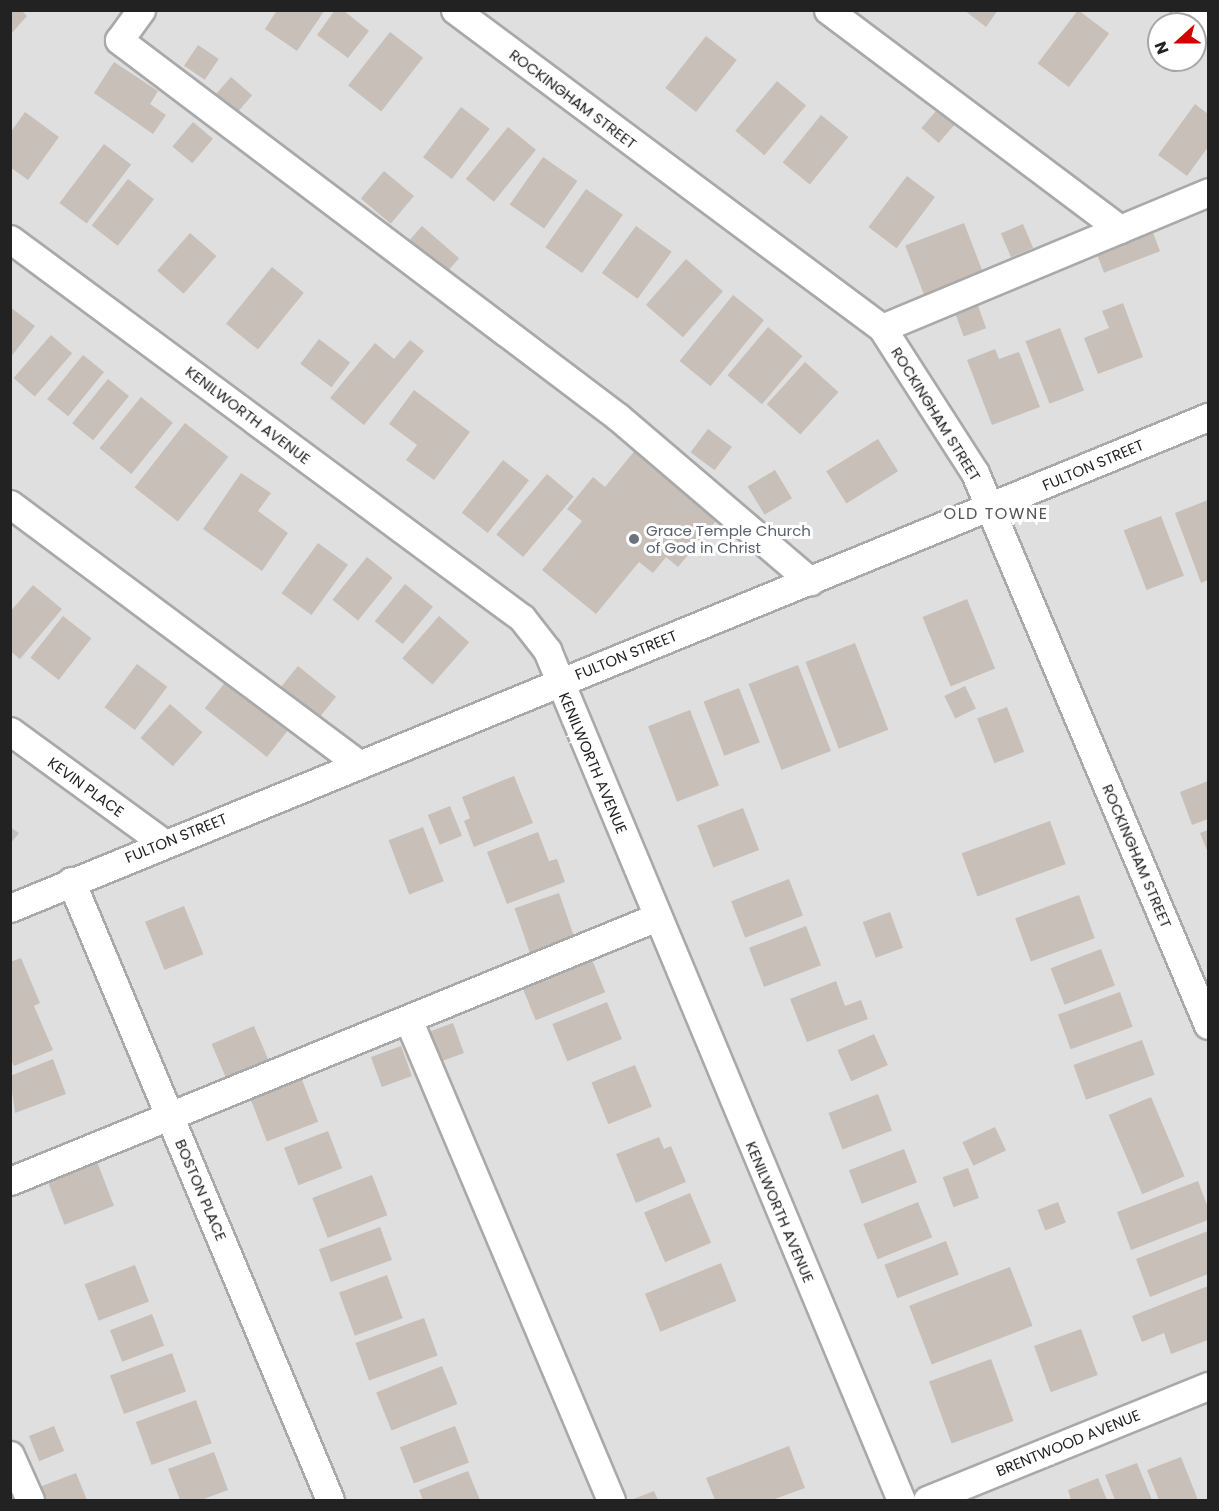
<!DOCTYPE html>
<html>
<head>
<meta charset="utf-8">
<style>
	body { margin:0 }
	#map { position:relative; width:1219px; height:1511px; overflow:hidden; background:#f2efe9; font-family:Poppins,sans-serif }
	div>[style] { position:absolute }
	.residential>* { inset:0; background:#e0dfdf }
	.building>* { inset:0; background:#c7bfb8; transform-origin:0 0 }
	.roads { filter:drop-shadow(2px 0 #a9a9a9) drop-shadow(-2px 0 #a9a9a9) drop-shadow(0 2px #a9a9a9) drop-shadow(0 -2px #a9a9a9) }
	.minor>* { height:27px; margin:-13.5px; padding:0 13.5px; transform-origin:13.5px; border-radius:13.5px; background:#fff }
	.dots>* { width:16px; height:16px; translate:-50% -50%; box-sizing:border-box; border:3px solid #fff; border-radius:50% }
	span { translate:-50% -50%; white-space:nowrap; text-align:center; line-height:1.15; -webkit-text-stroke:6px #fff; paint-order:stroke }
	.street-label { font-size:15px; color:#222 }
	.worship-label { font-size:15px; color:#5b616d }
	.left { translate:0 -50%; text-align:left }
	.neighbourhood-label { font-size:16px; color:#555; letter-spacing:1.5px }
	.frame { position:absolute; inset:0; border:12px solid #222; pointer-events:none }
	.north { position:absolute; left:1147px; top:12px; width:60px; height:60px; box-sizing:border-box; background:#fff; border:2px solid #a7a7a7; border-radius:50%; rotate:249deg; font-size:16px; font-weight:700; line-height:24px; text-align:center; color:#222 }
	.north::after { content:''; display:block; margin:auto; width:21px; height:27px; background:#d40000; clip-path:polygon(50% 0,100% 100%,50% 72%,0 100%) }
</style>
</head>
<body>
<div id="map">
	<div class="residential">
		<div style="clip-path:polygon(evenodd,11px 11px,1208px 11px,1208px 1500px,11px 1500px,11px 11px,1159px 24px,1195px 24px,1195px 60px,1159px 60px,1159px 24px)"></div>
	</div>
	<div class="building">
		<div style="clip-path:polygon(10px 10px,21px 10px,27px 16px,10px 35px)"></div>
		<div style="clip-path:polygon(277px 10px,325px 10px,297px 51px,265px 29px)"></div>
		<div style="clip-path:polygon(335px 10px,343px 10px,369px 31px,348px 58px,317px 35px)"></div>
		<div style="clip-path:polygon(964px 10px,998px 10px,986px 27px)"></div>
		<div style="left:1078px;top:10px;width:39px;height:67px;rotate:37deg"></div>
		<div style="left:390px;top:32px;width:42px;height:68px;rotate:38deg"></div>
		<div style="left:706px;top:36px;width:39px;height:66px;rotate:38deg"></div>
		<div style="left:198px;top:45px;width:25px;height:25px;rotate:34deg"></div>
		<div style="clip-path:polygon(114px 62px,158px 91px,150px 104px,166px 115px,153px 134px,94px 93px)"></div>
		<div style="left:231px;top:77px;width:28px;height:26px;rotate:41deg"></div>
		<div style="left:777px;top:81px;width:38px;height:65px;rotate:40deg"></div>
		<div style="left:943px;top:103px;width:23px;height:33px;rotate:41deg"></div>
		<div style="clip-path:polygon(1195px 104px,1208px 114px,1208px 147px,1187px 176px,1158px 155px)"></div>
		<div style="left:461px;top:107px;width:36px;height:63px;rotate:37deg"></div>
		<div style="clip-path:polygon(25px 112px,59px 137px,28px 180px,10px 167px,10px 133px)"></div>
		<div style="left:821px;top:115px;width:35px;height:61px;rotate:39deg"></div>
		<div style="left:193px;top:122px;width:26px;height:32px;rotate:40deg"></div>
		<div style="left:508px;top:127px;width:36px;height:67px;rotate:39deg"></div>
		<div style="left:104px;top:144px;width:34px;height:74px;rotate:37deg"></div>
		<div style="left:543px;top:157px;width:42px;height:58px;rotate:35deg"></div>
		<div style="left:384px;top:171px;width:39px;height:36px;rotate:40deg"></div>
		<div style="left:907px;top:176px;width:35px;height:64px;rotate:37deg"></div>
		<div style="left:128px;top:179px;width:33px;height:59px;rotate:38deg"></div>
		<div style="left:586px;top:189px;width:45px;height:71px;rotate:35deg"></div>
		<div style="left:964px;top:223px;width:53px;height:63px;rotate:69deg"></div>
		<div style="left:1023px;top:224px;width:26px;height:24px;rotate:67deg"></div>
		<div style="left:1150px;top:225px;width:28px;height:60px;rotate:69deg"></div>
		<div style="left:422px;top:226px;width:49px;height:23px;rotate:41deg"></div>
		<div style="left:636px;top:226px;width:44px;height:58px;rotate:36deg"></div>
		<div style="left:190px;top:233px;width:35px;height:50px;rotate:41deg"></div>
		<div style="left:686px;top:259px;width:49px;height:61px;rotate:41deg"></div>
		<div style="left:272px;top:267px;width:41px;height:73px;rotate:39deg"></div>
		<div style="left:733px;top:295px;width:40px;height:85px;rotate:39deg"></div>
		<div style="left:977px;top:303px;width:27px;height:24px;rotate:70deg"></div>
		<div style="clip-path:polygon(1123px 303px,1143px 357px,1098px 374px,1084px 338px,1109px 328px,1102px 311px)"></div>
		<div style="clip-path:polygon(10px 307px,35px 326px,10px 358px)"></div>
		<div style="left:768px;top:327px;width:45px;height:63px;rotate:40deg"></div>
		<div style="left:1060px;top:328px;width:67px;height:37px;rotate:69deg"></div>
		<div style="left:51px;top:335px;width:28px;height:57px;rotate:41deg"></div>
		<div style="left:319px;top:339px;width:39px;height:31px;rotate:37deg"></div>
		<div style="clip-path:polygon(410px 340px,424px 351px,364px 425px,330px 398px,375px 343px,394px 359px)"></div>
		<div style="clip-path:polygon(995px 349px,999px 359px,1019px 352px,1040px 407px,992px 425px,967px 360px)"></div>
		<div style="left:83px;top:355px;width:27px;height:57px;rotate:39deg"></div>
		<div style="left:805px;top:362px;width:45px;height:57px;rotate:42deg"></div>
		<div style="left:108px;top:379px;width:27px;height:57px;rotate:39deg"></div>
		<div style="clip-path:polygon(414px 390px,470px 432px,434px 480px,406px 460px,417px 445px,389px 424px)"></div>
		<div style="left:141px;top:397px;width:41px;height:66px;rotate:39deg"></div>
		<div style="left:185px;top:423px;width:55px;height:82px;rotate:38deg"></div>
		<div style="left:708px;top:429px;width:30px;height:29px;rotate:37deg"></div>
		<div style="left:878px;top:439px;width:38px;height:61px;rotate:58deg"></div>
		<div style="clip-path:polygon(636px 449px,719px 517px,678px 567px,666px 557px,653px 573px,639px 562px,596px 614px,542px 570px,582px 521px,567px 509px,593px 477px,605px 487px)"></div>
		<div style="left:503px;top:460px;width:33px;height:67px;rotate:38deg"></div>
		<div style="left:775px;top:470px;width:33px;height:32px;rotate:59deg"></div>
		<div style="clip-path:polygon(241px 473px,271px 493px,258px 511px,288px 533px,262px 571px,203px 529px)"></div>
		<div style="left:547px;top:474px;width:35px;height:79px;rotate:40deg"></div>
		<div style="clip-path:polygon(1208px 500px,1208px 580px,1201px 583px,1175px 513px)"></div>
		<div style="left:1161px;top:516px;width:64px;height:40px;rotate:69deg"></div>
		<div style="left:318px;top:543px;width:37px;height:62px;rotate:36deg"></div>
		<div style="left:367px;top:557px;width:33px;height:55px;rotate:39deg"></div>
		<div style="left:405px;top:584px;width:36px;height:48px;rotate:39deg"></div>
		<div style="clip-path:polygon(33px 585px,62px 609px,20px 659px,10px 651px,10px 612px)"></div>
		<div style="left:967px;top:599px;width:75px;height:48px;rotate:68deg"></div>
		<div style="left:63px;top:616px;width:36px;height:53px;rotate:38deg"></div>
		<div style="left:439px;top:616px;width:40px;height:56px;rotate:41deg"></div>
		<div style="left:855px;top:643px;width:93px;height:53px;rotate:69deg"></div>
		<div style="left:137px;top:664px;width:38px;height:54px;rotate:37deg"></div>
		<div style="left:798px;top:665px;width:92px;height:53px;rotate:69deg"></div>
		<div style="left:298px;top:666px;width:49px;height:28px;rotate:39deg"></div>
		<div style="left:230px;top:676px;width:79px;height:41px;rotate:38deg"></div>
		<div style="left:965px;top:686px;width:25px;height:23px;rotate:64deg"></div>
		<div style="left:739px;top:688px;width:58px;height:38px;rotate:69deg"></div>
		<div style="left:170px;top:704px;width:43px;height:45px;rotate:41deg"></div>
		<div style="left:1007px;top:707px;width:48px;height:32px;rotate:69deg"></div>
		<div style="left:690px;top:710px;width:81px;height:45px;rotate:69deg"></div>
		<div style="clip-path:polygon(514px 776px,533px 823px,474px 847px,464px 821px,470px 818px,462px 797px)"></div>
		<div style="clip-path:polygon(1208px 781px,1208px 819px,1192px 825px,1180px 792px)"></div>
		<div style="left:450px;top:806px;width:32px;height:24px;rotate:68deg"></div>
		<div style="left:743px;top:808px;width:45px;height:49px;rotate:69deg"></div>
		<div style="left:1050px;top:821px;width:46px;height:94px;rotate:70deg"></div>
		<div style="clip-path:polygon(10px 827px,19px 833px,10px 844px)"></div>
		<div style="left:423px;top:827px;width:58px;height:37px;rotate:69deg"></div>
		<div style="clip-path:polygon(1208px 830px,1208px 853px,1200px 833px)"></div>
		<div style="clip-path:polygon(538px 832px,549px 861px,557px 859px,565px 882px,507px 904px,487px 852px)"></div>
		<div style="left:789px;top:879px;width:39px;height:62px;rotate:69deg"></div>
		<div style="left:559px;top:893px;width:49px;height:47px;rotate:71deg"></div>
		<div style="left:1079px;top:895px;width:46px;height:68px;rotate:70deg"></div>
		<div style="left:184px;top:906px;width:52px;height:42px;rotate:68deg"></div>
		<div style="left:890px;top:912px;width:38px;height:29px;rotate:70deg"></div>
		<div style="left:806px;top:926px;width:42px;height:61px;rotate:69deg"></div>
		<div style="left:1101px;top:949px;width:39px;height:54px;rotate:69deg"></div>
		<div style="left:591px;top:957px;width:38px;height:75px;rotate:68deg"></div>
		<div style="clip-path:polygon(21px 958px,40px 1003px,34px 1006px,53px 1050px,14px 1066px,10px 1057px,10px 962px)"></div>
		<div style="clip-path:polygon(836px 981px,845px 1006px,861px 1000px,868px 1019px,807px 1042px,790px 999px)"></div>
		<div style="left:1120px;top:992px;width:37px;height:66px;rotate:70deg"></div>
		<div style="left:607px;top:1002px;width:40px;height:59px;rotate:68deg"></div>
		<div style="left:453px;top:1023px;width:32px;height:28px;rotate:70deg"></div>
		<div style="left:254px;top:1026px;width:40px;height:46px;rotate:67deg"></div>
		<div style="left:874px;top:1034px;width:34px;height:40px;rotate:66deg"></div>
		<div style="left:1142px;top:1040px;width:37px;height:73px;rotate:70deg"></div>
		<div style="left:401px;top:1046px;width:32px;height:32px;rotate:70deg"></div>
		<div style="clip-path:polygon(53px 1059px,66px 1094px,15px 1113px,10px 1076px)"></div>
		<div style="left:635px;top:1065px;width:45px;height:47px;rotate:68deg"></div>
		<div style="left:301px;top:1077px;width:48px;height:55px;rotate:69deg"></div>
		<div style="left:878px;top:1094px;width:39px;height:53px;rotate:69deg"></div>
		<div style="left:1151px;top:1097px;width:86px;height:46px;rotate:67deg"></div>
		<div style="left:995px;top:1127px;width:26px;height:36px;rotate:65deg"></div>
		<div style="left:328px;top:1131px;width:40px;height:47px;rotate:69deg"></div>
		<div style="clip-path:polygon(659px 1137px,664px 1149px,671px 1146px,686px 1182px,636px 1203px,616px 1154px)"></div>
		<div style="left:904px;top:1149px;width:36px;height:59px;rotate:69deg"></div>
		<div style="left:96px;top:1159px;width:50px;height:53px;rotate:69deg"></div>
		<div style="left:968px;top:1168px;width:32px;height:27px;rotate:70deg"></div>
		<div style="left:372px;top:1175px;width:43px;height:64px;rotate:69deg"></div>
		<div style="clip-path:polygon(1198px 1181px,1208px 1208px,1208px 1220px,1131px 1250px,1117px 1212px)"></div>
		<div style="left:690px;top:1193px;width:54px;height:50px;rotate:67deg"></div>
		<div style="left:918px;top:1202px;width:38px;height:59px;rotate:68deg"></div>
		<div style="left:1058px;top:1202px;width:22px;height:22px;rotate:69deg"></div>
		<div style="left:380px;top:1227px;width:35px;height:65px;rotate:70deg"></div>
		<div style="clip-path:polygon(1208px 1231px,1208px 1274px,1150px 1297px,1136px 1259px)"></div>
		<div style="left:946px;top:1241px;width:36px;height:66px;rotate:69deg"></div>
		<div style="left:721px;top:1263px;width:41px;height:82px;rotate:68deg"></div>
		<div style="left:135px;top:1265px;width:39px;height:54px;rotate:69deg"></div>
		<div style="left:1010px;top:1267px;width:63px;height:108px;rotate:69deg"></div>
		<div style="left:387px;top:1275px;width:46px;height:51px;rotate:70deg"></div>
		<div style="clip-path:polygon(1208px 1286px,1208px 1340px,1171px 1354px,1164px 1333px,1142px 1342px,1132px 1316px)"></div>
		<div style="left:152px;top:1314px;width:34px;height:45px;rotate:69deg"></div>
		<div style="left:424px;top:1318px;width:40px;height:73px;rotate:70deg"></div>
		<div style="left:1081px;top:1329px;width:49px;height:50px;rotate:70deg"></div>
		<div style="left:172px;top:1353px;width:41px;height:66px;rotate:70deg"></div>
		<div style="left:991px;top:1359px;width:66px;height:66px;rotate:70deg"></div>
		<div style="left:442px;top:1366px;width:41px;height:71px;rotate:68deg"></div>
		<div style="left:196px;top:1400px;width:46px;height:64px;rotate:70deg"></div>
		<div style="left:54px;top:1426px;width:27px;height:27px;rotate:68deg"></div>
		<div style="left:455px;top:1426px;width:39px;height:59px;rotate:69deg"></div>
		<div style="clip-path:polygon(789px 1446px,805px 1488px,772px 1500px,715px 1500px,706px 1478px)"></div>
		<div style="clip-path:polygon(214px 1452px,228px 1490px,201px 1500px,180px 1500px,168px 1469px)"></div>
		<div style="clip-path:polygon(1181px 1457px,1198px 1500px,1159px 1500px,1147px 1470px)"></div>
		<div style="clip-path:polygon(1137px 1463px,1152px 1500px,1115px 1500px,1105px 1475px)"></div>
		<div style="clip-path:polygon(468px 1471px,480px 1500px,423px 1500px,419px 1490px)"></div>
		<div style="clip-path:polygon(76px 1473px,87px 1500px,41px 1500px,37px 1488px)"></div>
		<div style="clip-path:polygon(1098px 1478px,1107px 1500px,1071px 1500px,1068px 1490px)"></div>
		<div style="clip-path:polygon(654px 1491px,658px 1500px,631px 1500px)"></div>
	</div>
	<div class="roads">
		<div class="minor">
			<div style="left:141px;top:10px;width:37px;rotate:126deg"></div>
			<div style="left:119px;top:40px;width:625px;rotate:37.07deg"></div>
			<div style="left:618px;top:417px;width:253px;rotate:40.5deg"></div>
			<div style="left:455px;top:10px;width:532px;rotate:36.68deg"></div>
			<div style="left:882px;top:328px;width:172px;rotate:57.3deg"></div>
			<div style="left:975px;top:473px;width:599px;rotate:67.12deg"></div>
			<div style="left:828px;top:10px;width:365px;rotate:36.9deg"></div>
			<div style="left:1185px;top:10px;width:29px;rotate:38deg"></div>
			<div style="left:10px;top:239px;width:637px;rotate:36.51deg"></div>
			<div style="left:522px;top:618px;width:41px;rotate:52deg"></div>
			<div style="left:547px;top:650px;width:921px;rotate:67.39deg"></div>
			<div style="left:882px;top:328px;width:353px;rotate:-22.6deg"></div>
			<div style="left:10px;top:504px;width:435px;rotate:36.7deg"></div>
			<div style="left:10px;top:731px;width:188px;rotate:36.1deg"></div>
			<div style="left:71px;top:881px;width:671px;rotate:67.29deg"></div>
			<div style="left:10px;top:908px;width:1295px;rotate:-22.29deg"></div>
			<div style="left:408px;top:1019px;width:522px;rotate:67.12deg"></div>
			<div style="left:10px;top:1181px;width:699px;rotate:-22.2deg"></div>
			<div style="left:10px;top:1455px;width:49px;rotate:66deg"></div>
			<div style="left:927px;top:1500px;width:303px;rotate:-22.1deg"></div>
		</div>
	</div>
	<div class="dots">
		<div style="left:634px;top:539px;background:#6b7280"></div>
	</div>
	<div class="street-label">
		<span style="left:573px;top:99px;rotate:37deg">ROCKINGHAM STREET</span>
		<span style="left:936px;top:414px;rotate:58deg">ROCKINGHAM STREET</span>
		<span style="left:248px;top:415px;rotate:37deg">KENILWORTH AVENUE</span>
		<span style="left:1093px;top:465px;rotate:-23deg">FULTON STREET</span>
		<span style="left:626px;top:655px;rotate:-22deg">FULTON STREET</span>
		<span style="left:593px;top:763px;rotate:67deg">KENILWORTH AVENUE</span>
		<span style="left:86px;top:787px;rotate:36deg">KEVIN PLACE</span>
		<span style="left:176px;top:838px;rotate:-22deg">FULTON STREET</span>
		<span style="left:1137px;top:856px;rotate:67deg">ROCKINGHAM STREET</span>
		<span style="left:201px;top:1190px;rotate:67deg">BOSTON PLACE</span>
		<span style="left:780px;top:1212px;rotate:67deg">KENILWORTH AVENUE</span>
		<span style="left:1068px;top:1443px;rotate:-22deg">BRENTWOOD AVENUE</span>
	</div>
	<div class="worship-label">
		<span class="left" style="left:646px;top:539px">Grace Temple Church<br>of God in Christ</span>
	</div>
	<div class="neighbourhood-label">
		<span style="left:996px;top:514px">OLD TOWNE</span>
	</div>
	<div class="frame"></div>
	<div class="north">N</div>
</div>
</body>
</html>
